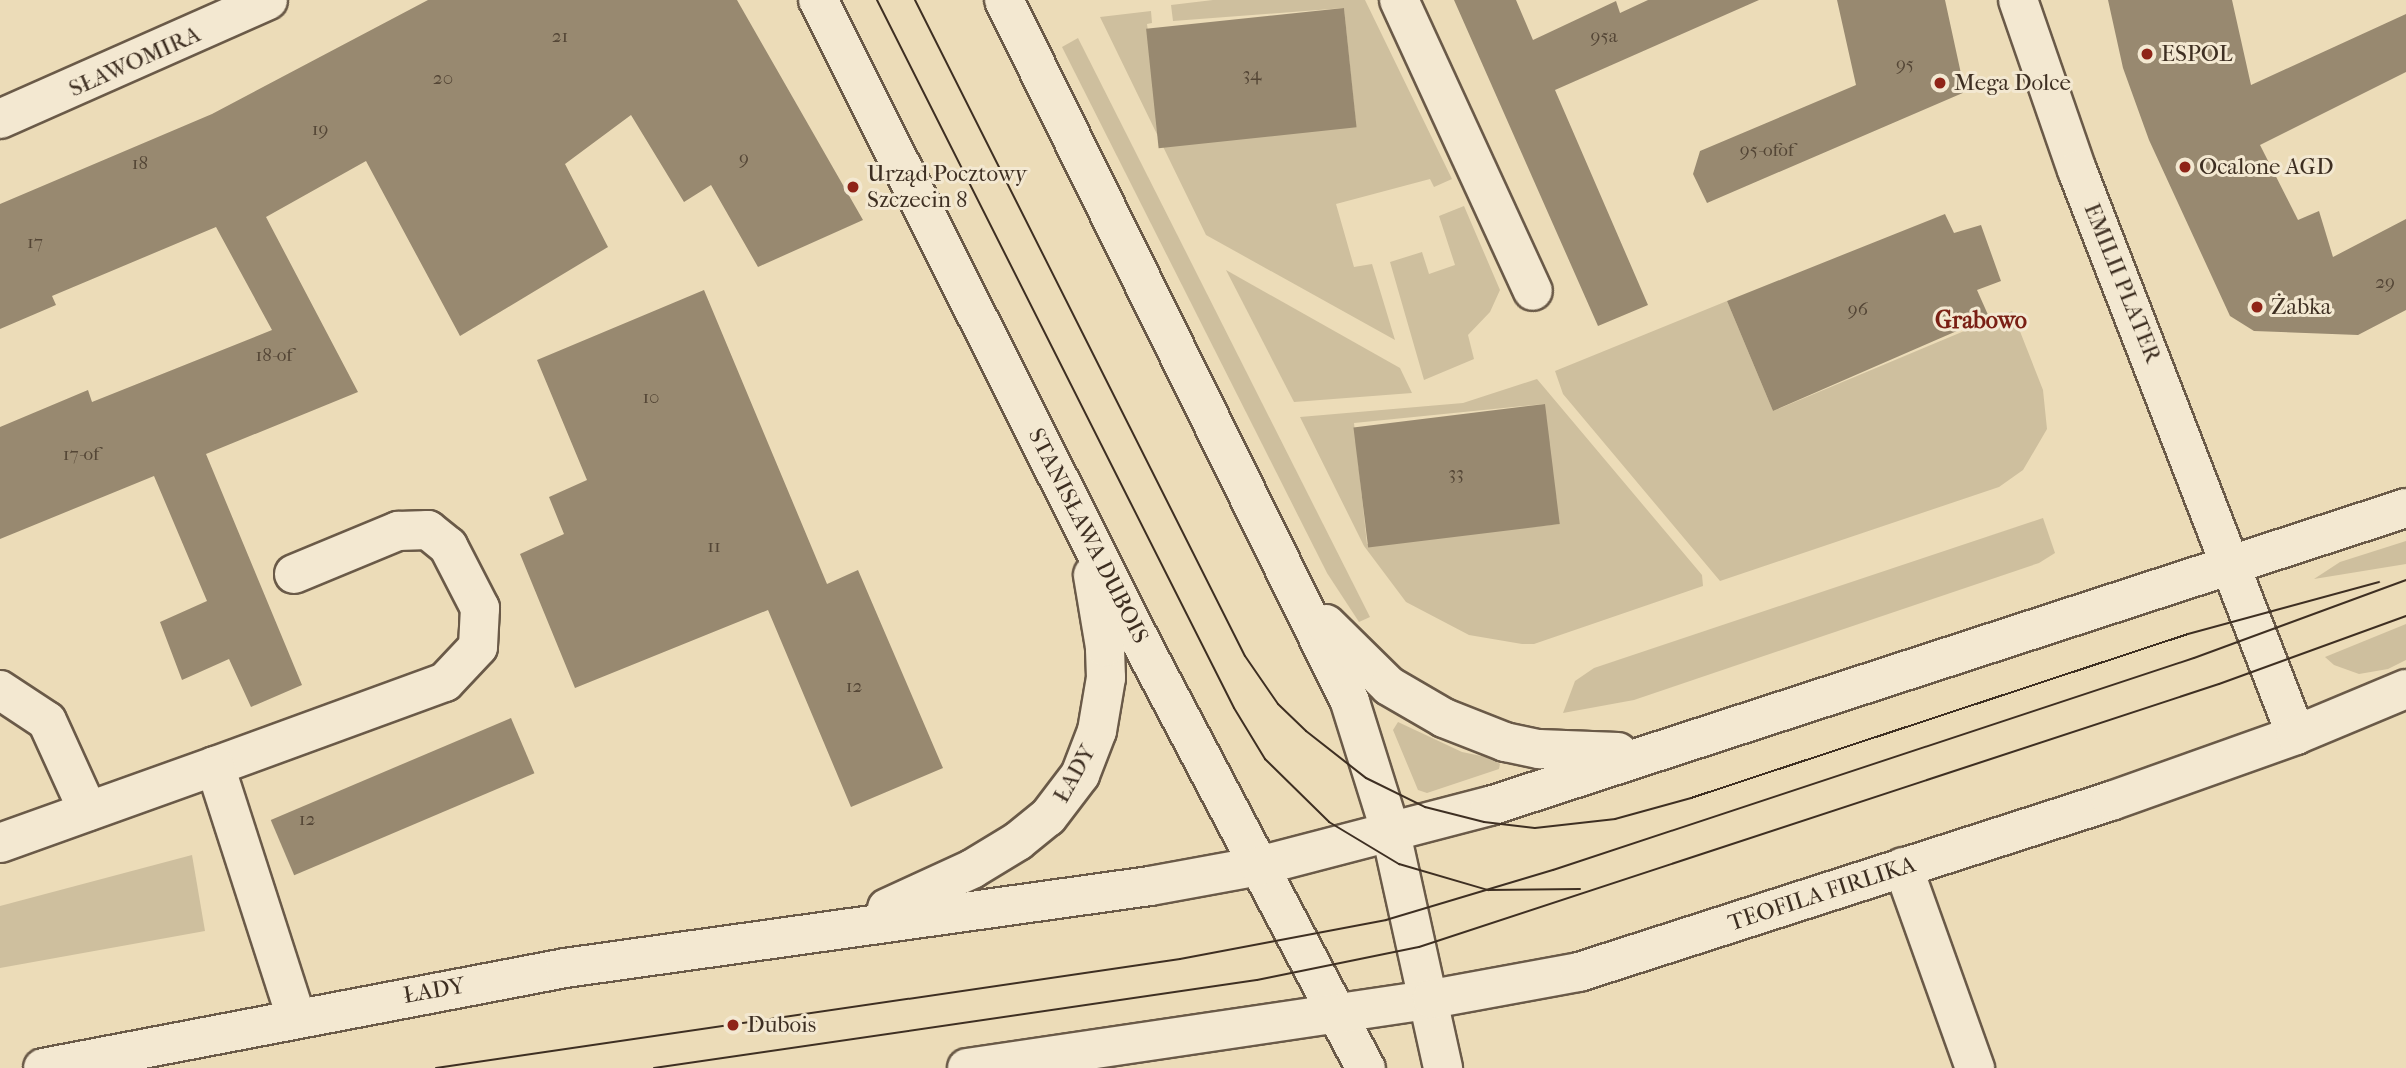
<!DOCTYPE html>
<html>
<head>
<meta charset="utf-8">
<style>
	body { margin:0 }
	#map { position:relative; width:2406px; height:1068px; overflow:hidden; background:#ecdcb8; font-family:"IM FELL French Canon",serif }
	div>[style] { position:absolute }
	.green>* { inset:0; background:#cebf9e }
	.building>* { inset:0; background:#988970; transform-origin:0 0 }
	.roads { filter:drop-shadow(2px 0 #6a5a48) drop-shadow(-2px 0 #6a5a48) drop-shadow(0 2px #6a5a48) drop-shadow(0 -2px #6a5a48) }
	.minor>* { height:38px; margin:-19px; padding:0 19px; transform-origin:19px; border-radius:19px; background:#f3e8d1 }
	.tram>* { height:2px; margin:-1px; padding:0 1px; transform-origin:1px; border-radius:1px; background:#3e2f22 }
	.dots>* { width:19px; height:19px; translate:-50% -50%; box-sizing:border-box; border:4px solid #f3e8d1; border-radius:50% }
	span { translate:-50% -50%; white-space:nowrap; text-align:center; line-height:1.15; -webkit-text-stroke:6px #f3e8d1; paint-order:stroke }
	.number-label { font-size:19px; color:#544636 }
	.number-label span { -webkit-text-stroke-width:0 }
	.poi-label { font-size:23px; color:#3e2f22 }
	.left { translate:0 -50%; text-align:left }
	.street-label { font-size:23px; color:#3e2f22 }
	.neighbourhood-label { font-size:24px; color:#7a1f14; font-weight:700 }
</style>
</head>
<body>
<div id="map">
	<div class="green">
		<div style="clip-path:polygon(1213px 0,1365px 0,1452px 179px,1434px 187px,1430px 179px,1336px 204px,1354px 267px,1372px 264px,1395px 340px,1206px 235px,1100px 17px,1151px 11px,1152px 23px,1147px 24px,1164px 141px,1356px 126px,1344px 8px,1173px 21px,1171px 5px)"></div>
		<div style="clip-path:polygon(1078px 38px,1370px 617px,1359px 622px,1327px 573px,1062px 47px)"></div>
		<div style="clip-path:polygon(1464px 206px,1500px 290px,1490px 312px,1468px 335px,1474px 359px,1424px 380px,1390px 262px,1422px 252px,1429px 274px,1455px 265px,1439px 216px)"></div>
		<div style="clip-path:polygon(1226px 270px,1400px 368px,1412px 393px,1294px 402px)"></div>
		<div style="clip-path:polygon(1727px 301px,1773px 411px,2012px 311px,2043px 390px,2047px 429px,2023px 470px,1999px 487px,1720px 581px,1563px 394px,1555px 371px)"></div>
		<div style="clip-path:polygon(evenodd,1537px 379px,1702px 575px,1703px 586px,1534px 644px,1522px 644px,1469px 635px,1406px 602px,1364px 546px,1300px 417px,1463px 403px,1537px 379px,1544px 404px,1559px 524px,1367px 544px,1354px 423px,1544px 404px)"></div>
		<div style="clip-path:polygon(2043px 518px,2055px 553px,2039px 563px,1634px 700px,1563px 713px,1575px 681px,1594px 668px)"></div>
		<div style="clip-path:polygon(2406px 541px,2406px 564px,2314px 579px,2340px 562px)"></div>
		<div style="clip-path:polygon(2406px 624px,2406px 660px,2388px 669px,2359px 674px,2334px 665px,2325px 657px)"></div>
		<div style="clip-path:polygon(1398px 722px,1462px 752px,1491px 758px,1500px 764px,1499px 769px,1427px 793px,1418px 790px,1393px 730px)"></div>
		<div style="clip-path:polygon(192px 855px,205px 931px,0 968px,0 906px)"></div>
	</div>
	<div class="building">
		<div style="clip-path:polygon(428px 0,737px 0,863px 220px,758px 267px,711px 185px,684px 202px,631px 115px,565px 164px,608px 247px,460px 336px,366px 161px,266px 217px,358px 392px,206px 454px,302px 685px,251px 707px,229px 659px,182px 680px,160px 622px,207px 601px,154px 476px,0 539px,0 427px,88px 390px,92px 402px,272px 330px,216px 227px,52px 296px,56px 305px,0 329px,0 204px,212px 114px)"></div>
		<div style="clip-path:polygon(1454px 0,1516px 0,1533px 40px,1616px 1px,1620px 13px,1648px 0,1759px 0,1555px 90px,1648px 305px,1598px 326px)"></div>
		<div style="clip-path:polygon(1837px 0,1945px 0,1965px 92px,1707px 203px,1693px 174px,1700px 151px,1856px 85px)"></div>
		<div style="clip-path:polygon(2108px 0,2232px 0,2251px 85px,2406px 14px,2406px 72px,2260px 145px,2298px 220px,2319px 211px,2333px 257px,2406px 219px,2406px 310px,2358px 335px,2254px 331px,2230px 316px,2149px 140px,2123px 68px)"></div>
		<div style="left:1344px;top:8px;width:120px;height:199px;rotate:84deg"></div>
		<div style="clip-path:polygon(1945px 214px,1954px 233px,1981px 225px,2001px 281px,1977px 290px,1989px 317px,1773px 411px,1727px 301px)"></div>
		<div style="clip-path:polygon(704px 290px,827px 584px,858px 570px,943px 768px,851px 807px,768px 610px,575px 688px,520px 554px,564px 534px,549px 497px,587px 480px,537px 360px)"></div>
		<div style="left:1545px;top:404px;width:121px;height:193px;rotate:83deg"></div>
		<div style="left:511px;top:718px;width:60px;height:261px;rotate:67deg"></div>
	</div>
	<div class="roads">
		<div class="minor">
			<div style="left:818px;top:0;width:721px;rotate:63.29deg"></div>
			<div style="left:1142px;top:644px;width:480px;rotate:62.2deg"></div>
			<div style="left:1004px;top:0;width:783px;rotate:63.76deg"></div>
			<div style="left:1350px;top:702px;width:137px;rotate:72.6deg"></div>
			<div style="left:1391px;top:833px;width:241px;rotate:77.5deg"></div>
			<div style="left:1399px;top:0;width:320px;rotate:65.3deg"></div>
			<div style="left:2018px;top:0;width:180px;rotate:70.9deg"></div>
			<div style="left:2077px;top:170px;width:606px;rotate:68.81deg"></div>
			<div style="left:0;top:119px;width:293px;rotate:-23.9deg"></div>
			<div style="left:294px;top:574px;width:113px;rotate:-22.5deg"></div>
			<div style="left:398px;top:531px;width:30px;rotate:-2deg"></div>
			<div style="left:428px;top:530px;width:26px;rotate:39deg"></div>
			<div style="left:448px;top:546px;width:70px;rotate:62.7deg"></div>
			<div style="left:480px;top:608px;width:39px;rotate:93deg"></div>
			<div style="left:478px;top:647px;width:48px;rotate:133.3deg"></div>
			<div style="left:445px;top:682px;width:245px;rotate:159.9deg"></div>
			<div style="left:215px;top:766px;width:264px;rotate:72.1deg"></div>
			<div style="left:1326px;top:624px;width:88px;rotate:44.5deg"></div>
			<div style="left:1389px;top:686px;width:64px;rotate:30.2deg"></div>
			<div style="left:1444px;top:718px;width:66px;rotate:21.5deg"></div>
			<div style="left:1505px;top:742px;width:35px;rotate:12deg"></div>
			<div style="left:1539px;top:749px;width:79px;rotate:2.2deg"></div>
			<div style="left:0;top:690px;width:56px;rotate:33.4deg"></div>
			<div style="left:47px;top:721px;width:99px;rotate:65.5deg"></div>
			<div style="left:0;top:843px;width:228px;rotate:-19.7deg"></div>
			<div style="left:1903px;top:867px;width:214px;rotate:70.3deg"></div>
			<div style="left:887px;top:908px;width:94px;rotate:-24.6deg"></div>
			<div style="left:972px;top:869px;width:54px;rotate:-31.3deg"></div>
			<div style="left:1018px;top:841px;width:38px;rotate:-39deg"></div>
			<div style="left:1048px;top:817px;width:53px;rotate:-52.7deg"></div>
			<div style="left:1080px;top:775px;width:47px;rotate:-68.9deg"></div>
			<div style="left:1097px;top:731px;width:54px;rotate:-80.4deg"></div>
			<div style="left:1106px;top:678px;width:31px;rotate:-92deg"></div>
			<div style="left:1105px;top:647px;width:73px;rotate:-99.5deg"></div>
			<div style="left:43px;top:1068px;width:531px;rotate:-10.84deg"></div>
			<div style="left:565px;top:968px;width:591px;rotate:-7.98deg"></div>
			<div style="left:1150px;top:886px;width:111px;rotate:-10.4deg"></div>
			<div style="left:1259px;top:866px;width:239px;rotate:-14.6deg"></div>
			<div style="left:1490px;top:806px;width:963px;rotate:-18.02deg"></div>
			<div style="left:967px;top:1068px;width:470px;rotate:-8.4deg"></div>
			<div style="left:1432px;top:999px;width:149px;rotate:-10.4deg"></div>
			<div style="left:1579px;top:972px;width:559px;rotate:-17.82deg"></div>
			<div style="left:2111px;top:801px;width:196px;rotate:-19.6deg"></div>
			<div style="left:2296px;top:735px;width:119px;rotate:-22.7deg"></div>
		</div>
	</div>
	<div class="tram">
		<div style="left:877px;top:0;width:793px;rotate:63.24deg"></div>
		<div style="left:1234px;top:708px;width:60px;rotate:58.7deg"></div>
		<div style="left:1265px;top:759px;width:90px;rotate:44.5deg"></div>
		<div style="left:1329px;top:822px;width:82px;rotate:31deg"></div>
		<div style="left:1399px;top:864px;width:93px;rotate:16.3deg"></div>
		<div style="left:1488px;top:890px;width:92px;rotate:-0.6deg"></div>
		<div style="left:915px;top:0;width:734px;rotate:63.3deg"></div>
		<div style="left:1245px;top:656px;width:58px;rotate:55.5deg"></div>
		<div style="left:1278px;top:704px;width:39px;rotate:44deg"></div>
		<div style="left:1306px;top:731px;width:76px;rotate:38.1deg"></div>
		<div style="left:1366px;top:778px;width:66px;rotate:26.2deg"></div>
		<div style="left:1425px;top:807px;width:61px;rotate:14.3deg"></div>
		<div style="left:1484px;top:822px;width:51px;rotate:6.7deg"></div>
		<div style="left:1535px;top:828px;width:81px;rotate:-6.4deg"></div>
		<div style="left:1615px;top:819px;width:79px;rotate:-15.4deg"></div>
		<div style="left:1691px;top:798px;width:523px;rotate:-18.26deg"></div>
		<div style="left:2188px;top:634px;width:198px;rotate:-15.2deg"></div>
		<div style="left:436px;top:1068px;width:752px;rotate:-8.33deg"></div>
		<div style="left:1180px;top:959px;width:210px;rotate:-10.7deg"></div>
		<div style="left:1386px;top:920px;width:174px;rotate:-16.7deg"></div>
		<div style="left:1553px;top:870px;width:675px;rotate:-18.3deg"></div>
		<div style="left:2194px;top:658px;width:226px;rotate:-20.2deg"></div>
		<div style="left:654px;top:1068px;width:609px;rotate:-8.3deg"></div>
		<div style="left:1257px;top:980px;width:165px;rotate:-11.5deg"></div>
		<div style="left:1419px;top:947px;width:842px;rotate:-18.2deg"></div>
		<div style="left:2219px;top:684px;width:199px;rotate:-20deg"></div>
	</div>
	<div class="dots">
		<div style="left:2147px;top:54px;background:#8f2418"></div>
		<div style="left:1940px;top:83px;background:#8f2418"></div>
		<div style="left:2185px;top:167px;background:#8f2418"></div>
		<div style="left:853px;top:187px;background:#8f2418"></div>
		<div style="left:2257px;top:307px;background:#8f2418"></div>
		<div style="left:733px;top:1025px;background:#8f2418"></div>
	</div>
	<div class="number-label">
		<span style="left:560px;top:37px">21</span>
		<span style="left:1604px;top:37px">95a</span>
		<span style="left:1905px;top:65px">95</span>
		<span style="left:1252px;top:75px">34</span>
		<span style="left:443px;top:79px">20</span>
		<span style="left:320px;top:130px">19</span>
		<span style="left:1767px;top:151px">95-ofof</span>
		<span style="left:744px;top:159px">9</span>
		<span style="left:140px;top:164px">18</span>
		<span style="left:35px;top:243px">17</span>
		<span style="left:2385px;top:283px">29</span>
		<span style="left:1858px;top:310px">96</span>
		<span style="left:274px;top:356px">18-of</span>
		<span style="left:651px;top:398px">10</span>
		<span style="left:81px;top:455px">17-of</span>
		<span style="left:1456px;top:474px">33</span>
		<span style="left:714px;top:547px">11</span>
		<span style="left:854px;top:687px">12</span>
		<span style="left:307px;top:820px">12</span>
	</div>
	<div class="poi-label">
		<span class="left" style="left:2161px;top:54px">ESPOL</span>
		<span class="left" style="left:1954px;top:83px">Mega Dolce</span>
		<span class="left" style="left:2199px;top:167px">Ocalone AGD</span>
		<span class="left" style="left:867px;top:187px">Urząd Pocztowy<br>Szczecin 8</span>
		<span class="left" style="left:2271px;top:307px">Żabka</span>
		<span class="left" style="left:747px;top:1025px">Dubois</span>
	</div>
	<div class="street-label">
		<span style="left:135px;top:62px;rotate:-24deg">SŁAWOMIRA</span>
		<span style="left:2122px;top:283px;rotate:68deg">EMILII PLATER</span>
		<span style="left:1088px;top:536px;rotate:63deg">STANISŁAWA DUBOIS</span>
		<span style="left:1075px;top:774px;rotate:-61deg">ŁADY</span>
		<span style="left:1822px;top:894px;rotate:-18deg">TEOFILA FIRLIKA</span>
		<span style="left:434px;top:991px;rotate:-10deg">ŁADY</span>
	</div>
	<div class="neighbourhood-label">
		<span style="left:1981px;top:321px">Grabowo</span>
	</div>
</div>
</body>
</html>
